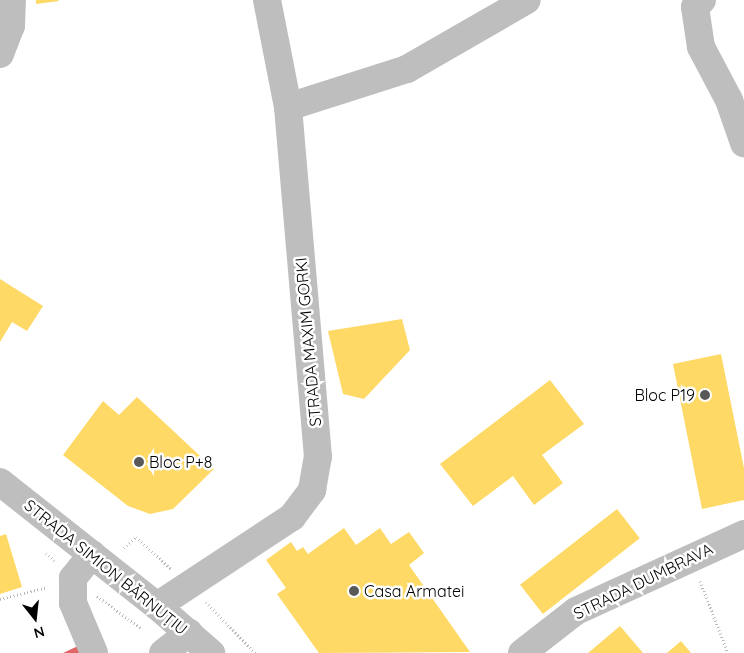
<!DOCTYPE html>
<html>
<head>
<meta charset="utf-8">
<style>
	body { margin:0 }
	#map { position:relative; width:744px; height:653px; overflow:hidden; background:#fff; font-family:Quicksand,sans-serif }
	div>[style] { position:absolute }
	.homes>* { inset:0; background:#ffd966; transform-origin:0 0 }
	.shops>* { inset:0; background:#e06666 }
	.path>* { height:3px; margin-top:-1.5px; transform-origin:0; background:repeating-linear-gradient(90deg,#b9b9b9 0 1px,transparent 0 3.5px) }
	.minor>* { height:28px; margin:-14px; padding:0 14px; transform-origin:14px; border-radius:14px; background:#bebebe }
	.dots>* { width:14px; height:14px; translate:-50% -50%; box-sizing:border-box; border:2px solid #fff; border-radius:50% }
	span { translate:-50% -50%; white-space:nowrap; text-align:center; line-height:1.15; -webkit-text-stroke:5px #fff; paint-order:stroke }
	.street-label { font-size:16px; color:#000 }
	.poi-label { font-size:16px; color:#000 }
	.right { translate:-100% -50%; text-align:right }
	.left { translate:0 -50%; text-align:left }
	.north { position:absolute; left:10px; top:593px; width:50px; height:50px; -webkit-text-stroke:4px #fff; paint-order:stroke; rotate:164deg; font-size:14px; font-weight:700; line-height:20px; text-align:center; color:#000 }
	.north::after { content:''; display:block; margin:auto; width:18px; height:22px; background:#000; clip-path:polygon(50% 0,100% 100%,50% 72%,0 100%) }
</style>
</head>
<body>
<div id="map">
	<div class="homes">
		<div style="clip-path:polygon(36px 0,58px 0,59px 1px,36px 4px)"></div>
		<div style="clip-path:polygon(0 279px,43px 306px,27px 331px,12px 322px,0 342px)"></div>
		<div style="clip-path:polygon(402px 319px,410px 350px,364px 399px,343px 394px,328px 331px)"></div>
		<div style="clip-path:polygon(721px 354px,744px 468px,744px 500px,702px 509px,673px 364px)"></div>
		<div style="clip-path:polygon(550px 380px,584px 424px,542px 455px,563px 483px,534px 505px,513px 476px,473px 506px,440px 464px)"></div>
		<div style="clip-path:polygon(137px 397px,214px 469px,173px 509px,150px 514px,128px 506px,63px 455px,103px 401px,119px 415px)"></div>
		<div style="left:617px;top:509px;width:37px;height:123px;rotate:52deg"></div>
		<div style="clip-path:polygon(344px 528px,356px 545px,380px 528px,391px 544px,409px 532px,424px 553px,409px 565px,470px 652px,319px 653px,277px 594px,286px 588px,266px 560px,291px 542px,297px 551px,303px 547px,308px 554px)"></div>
		<div style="clip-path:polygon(6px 534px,22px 587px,0 594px,0 536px)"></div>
		<div style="clip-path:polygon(620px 626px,643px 653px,588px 653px)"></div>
		<div style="clip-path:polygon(681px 641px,691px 653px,667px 653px)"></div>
	</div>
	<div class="shops">
		<div style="clip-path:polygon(95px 638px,102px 653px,63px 653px)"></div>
	</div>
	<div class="path">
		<div style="left:124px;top:548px;width:16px;rotate:-43deg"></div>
		<div style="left:136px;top:537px;width:47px;rotate:42.4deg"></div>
		<div style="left:46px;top:553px;width:13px;rotate:42deg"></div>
		<div style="left:700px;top:581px;width:77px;rotate:68.7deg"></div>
		<div style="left:97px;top:596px;width:56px;rotate:36.3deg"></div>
		<div style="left:0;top:599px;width:49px;rotate:-14deg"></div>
		<div style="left:206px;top:602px;width:71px;rotate:46.1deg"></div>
	</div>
	<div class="minor">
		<div style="left:702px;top:0;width:10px;rotate:135deg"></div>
		<div style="left:695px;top:7px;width:40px;rotate:81.5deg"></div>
		<div style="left:701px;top:47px;width:60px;rotate:62.2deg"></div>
		<div style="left:729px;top:100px;width:46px;rotate:70.8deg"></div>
		<div style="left:0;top:54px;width:30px;rotate:-69deg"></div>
		<div style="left:11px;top:26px;width:26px;rotate:-88deg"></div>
		<div style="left:288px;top:107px;width:125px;rotate:-17.7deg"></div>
		<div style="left:407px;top:69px;width:138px;rotate:-29.9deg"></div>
		<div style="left:0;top:482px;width:200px;rotate:38.3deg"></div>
		<div style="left:157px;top:606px;width:72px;rotate:41deg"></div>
		<div style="left:92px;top:554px;width:31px;rotate:128deg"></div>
		<div style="left:73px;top:578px;width:25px;rotate:90deg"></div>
		<div style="left:73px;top:603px;width:54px;rotate:67.2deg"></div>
		<div style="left:157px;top:606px;width:162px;rotate:-33.4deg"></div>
		<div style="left:292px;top:517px;width:34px;rotate:-53deg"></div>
		<div style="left:312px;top:490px;width:34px;rotate:-80deg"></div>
		<div style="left:318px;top:457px;width:351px;rotate:-94.9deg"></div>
		<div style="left:288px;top:107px;width:109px;rotate:-101.1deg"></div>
		<div style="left:163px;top:653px;width:33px;rotate:-38deg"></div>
		<div style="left:522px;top:653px;width:68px;rotate:-37.9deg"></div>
		<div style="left:576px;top:611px;width:185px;rotate:-24.6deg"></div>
	</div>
	<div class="dots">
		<div style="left:705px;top:395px;background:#595959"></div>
		<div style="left:139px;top:462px;background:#595959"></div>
		<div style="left:354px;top:591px;background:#595959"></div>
	</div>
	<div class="street-label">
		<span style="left:308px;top:342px;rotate:-95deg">STRADA MAXIM GORKI</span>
		<span style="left:106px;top:567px;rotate:39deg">STRADA SIMION BĂRNUȚIU</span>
		<span style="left:643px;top:581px;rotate:-26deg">STRADA DUMBRAVA</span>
	</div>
	<div class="poi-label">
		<span class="right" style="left:695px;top:395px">Bloc P19</span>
		<span class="left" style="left:149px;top:462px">Bloc P+8</span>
		<span class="left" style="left:364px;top:591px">Casa Armatei</span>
	</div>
	<div class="north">N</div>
</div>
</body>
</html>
